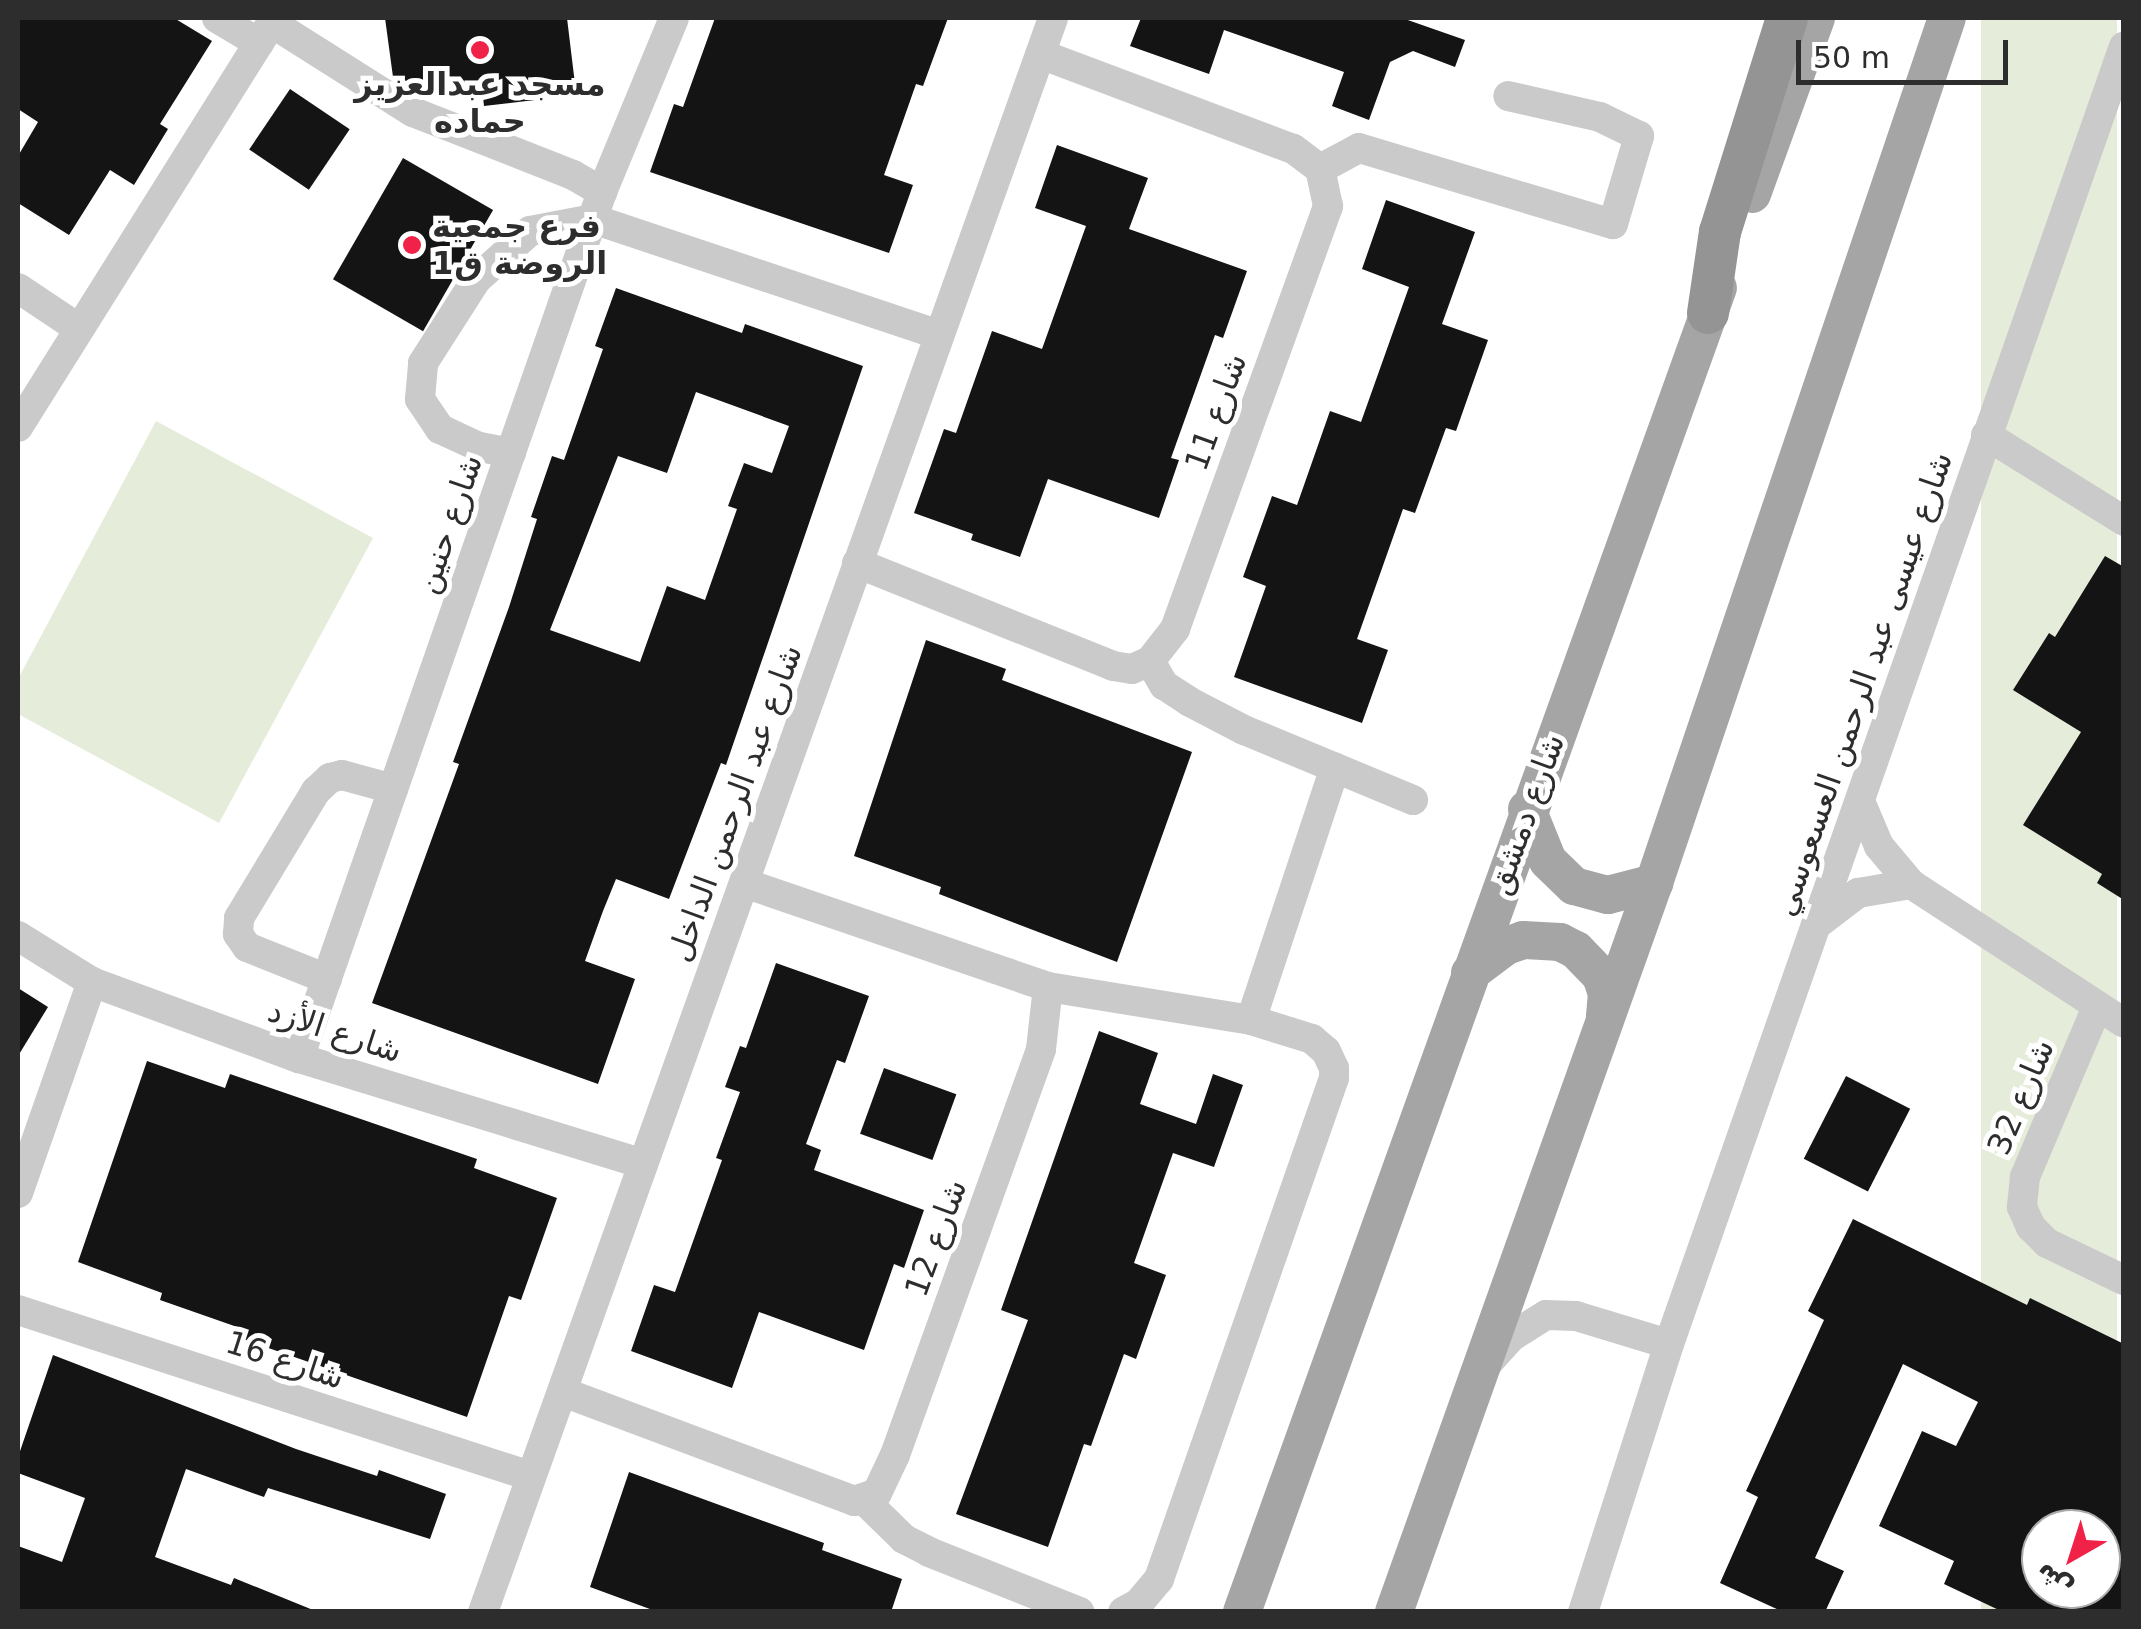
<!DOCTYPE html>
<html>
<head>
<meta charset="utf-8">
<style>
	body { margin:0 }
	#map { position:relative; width:2141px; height:1629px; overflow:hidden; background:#fff; font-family:"DejaVu Sans","Noto Sans Arabic",sans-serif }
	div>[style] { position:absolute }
	.green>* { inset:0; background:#e5ecd9; transform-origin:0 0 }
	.building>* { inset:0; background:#141414; transform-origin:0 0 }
	.minor>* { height:30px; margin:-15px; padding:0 15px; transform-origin:15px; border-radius:15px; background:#cacaca }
	.major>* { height:38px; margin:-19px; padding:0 19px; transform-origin:19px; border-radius:19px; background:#a5a5a5 }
	.highway>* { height:42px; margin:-21px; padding:0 21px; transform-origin:21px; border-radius:21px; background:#949494 }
	.dots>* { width:28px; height:28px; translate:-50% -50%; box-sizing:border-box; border:5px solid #fff; border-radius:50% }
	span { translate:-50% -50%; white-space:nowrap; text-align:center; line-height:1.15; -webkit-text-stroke:10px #fff; paint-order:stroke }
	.poi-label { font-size:32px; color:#2d2d2d; font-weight:700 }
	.left { translate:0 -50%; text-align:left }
	.street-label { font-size:32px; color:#2d2d2d }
	.frame { position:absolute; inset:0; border:20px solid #2d2d2d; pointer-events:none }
	.north { position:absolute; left:2021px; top:1509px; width:100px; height:100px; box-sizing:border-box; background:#fff; border:2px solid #ababab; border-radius:50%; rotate:219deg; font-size:28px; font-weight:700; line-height:40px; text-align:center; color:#2d2d2d }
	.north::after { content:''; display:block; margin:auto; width:35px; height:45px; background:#f12248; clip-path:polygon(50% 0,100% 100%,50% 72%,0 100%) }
	.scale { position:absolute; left:1796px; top:40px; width:212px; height:45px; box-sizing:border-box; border:5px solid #2d2d2d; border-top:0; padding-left:12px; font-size:30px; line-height:35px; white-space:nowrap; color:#2d2d2d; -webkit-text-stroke:8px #fff; paint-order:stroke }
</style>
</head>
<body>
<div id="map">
	<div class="green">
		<div style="left:1981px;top:18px;width:136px;height:1688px"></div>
		<div style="clip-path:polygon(156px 421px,373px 538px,219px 823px,18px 714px,18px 679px)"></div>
	</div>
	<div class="building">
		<div style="clip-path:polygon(18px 18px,174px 18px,212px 41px,160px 124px,168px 129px,134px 185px,110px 170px,69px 235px,18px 203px,18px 156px,38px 122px,18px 109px)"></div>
		<div style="clip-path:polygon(385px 18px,567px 18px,575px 84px,568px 96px,484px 106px,482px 88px,418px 93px,410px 82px,393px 77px)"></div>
		<div style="clip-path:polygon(715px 18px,948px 18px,923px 86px,916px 84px,884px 175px,913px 185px,889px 253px,650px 172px,674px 104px,683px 107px)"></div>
		<div style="clip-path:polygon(1141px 18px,1402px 18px,1465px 40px,1455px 67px,1413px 51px,1390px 62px,1369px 120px,1332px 106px,1344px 72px,1224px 30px,1209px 74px,1130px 46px)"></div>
		<div style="left:290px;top:89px;width:72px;height:73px;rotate:34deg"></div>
		<div style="clip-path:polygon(1057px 145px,1148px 178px,1129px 229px,1247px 271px,1223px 338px,1215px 335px,1171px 458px,1179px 460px,1159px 518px,1048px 479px,1020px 557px,971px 540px,973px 534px,914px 513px,944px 429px,956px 433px,992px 331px,1042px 349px,1086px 226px,1035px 208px)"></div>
		<div style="left:403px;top:158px;width:104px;height:140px;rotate:30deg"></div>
		<div style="clip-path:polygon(1386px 200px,1475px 232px,1442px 324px,1488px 340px,1456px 431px,1446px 428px,1415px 513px,1403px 509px,1357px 639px,1388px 650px,1362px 723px,1234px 677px,1266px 586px,1243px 577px,1272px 496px,1297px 505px,1330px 411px,1361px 422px,1409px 287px,1362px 269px)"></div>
		<div style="clip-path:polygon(evenodd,616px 288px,742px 333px,745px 324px,863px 366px,726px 765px,721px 763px,669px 899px,616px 879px,603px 911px,585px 961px,635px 979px,598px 1084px,372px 1003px,459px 764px,453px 762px,509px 607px,537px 519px,531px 517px,552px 456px,564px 460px,603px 349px,595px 346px,616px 288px,696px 392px,789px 426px,772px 473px,744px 463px,728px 506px,737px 509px,705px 600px,667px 586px,640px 662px,550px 630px,618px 456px,667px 473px,696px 392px)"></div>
		<div style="clip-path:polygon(2105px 556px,2124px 567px,2124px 900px,2097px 883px,2102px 874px,2023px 825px,2081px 732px,2013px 690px,2049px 633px,2055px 637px)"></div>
		<div style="clip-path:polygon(926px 640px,1006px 669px,1002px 680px,1192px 752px,1117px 962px,939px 894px,941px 887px,854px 856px)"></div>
		<div style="clip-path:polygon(776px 963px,869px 996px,845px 1063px,837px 1060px,806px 1144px,821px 1150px,814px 1170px,924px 1210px,904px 1268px,894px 1264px,864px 1350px,759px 1312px,732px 1388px,631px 1351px,654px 1285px,675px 1292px,722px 1160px,716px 1158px,740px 1092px,725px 1087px,740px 1046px,746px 1048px)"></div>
		<div style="clip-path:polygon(18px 988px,48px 1007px,18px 1056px)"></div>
		<div style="clip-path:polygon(1099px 1031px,1158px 1053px,1140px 1104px,1196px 1124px,1213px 1074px,1243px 1085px,1214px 1167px,1173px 1153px,1134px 1263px,1166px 1275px,1136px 1359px,1124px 1354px,1091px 1446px,1084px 1444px,1048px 1547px,956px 1514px,1028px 1320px,1001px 1310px)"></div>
		<div style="clip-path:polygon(147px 1061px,225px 1088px,230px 1074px,477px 1159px,474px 1168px,557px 1198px,521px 1300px,509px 1296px,467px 1417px,237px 1337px,240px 1328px,160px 1300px,162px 1293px,78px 1262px)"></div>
		<div style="left:884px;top:1068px;width:77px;height:70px;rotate:20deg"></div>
		<div style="left:1846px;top:1076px;width:72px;height:93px;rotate:27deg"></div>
		<div style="clip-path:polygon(evenodd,1853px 1219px,2027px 1305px,2030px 1298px,2124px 1344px,2124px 1612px,2003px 1612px,1944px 1584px,1954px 1561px,1879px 1526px,1922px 1431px,1956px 1446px,1978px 1402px,1903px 1364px,1815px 1558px,1844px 1571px,1825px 1612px,1783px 1612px,1720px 1583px,1758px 1497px,1746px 1491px,1824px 1320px,1808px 1311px,1853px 1219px,2041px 1529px,2101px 1529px,2101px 1589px,2041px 1589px,2041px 1529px)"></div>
		<div style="clip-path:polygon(53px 1355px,296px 1449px,377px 1476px,379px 1470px,446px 1494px,430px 1539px,268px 1488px,264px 1497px,186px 1469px,155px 1557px,231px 1585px,234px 1578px,318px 1612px,18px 1612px,18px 1546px,62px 1562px,85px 1498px,18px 1473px,18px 1457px)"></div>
		<div style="clip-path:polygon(629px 1472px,824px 1543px,822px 1550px,902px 1579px,891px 1612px,658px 1612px,590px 1587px)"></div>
	</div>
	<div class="minor">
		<div style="left:217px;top:18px;width:49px;rotate:30.8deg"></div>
		<div style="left:272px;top:23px;width:167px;rotate:32.3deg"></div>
		<div style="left:413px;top:112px;width:172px;rotate:21.5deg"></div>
		<div style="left:573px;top:175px;width:34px;rotate:30deg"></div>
		<div style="left:1320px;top:169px;width:44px;rotate:-28.3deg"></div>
		<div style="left:1359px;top:148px;width:265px;rotate:16.7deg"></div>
		<div style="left:1613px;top:224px;width:92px;rotate:-73.5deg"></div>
		<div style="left:1639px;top:136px;width:43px;rotate:-154deg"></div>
		<div style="left:1600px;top:117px;width:94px;rotate:-167.1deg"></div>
		<div style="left:18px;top:288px;width:72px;rotate:33.7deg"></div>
		<div style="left:18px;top:427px;width:483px;rotate:-57.9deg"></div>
		<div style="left:1986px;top:435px;width:163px;rotate:31.9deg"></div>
		<div style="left:511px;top:453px;width:33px;rotate:-169deg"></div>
		<div style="left:479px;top:447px;width:43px;rotate:-155.2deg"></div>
		<div style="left:440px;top:429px;width:36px;rotate:-124deg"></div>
		<div style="left:420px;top:399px;width:36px;rotate:-85deg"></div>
		<div style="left:423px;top:363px;width:98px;rotate:-57.4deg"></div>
		<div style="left:476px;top:280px;width:73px;rotate:-42.2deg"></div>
		<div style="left:530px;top:231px;width:64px;rotate:-10.8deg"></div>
		<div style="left:593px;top:219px;width:362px;rotate:18.5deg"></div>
		<div style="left:857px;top:563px;width:276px;rotate:21.9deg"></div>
		<div style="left:1113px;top:666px;width:19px;rotate:9deg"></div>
		<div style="left:1132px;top:669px;width:20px;rotate:-24deg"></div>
		<div style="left:1150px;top:661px;width:41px;rotate:-52deg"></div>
		<div style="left:1175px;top:629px;width:450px;rotate:-70.1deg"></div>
		<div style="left:1328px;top:206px;width:38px;rotate:-102deg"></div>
		<div style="left:1320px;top:169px;width:34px;rotate:-143deg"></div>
		<div style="left:1293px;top:149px;width:270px;rotate:-159.4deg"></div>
		<div style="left:1150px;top:661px;width:28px;rotate:60deg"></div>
		<div style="left:1164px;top:685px;width:31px;rotate:33deg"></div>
		<div style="left:1190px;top:702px;width:61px;rotate:27.4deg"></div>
		<div style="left:1244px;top:730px;width:183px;rotate:22.5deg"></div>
		<div style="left:1860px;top:801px;width:49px;rotate:67.1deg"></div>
		<div style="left:1879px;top:846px;width:50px;rotate:49.9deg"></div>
		<div style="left:1911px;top:884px;width:254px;rotate:33.1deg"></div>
		<div style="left:1816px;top:925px;width:53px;rotate:-37.3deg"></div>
		<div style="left:1858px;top:893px;width:54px;rotate:-9.6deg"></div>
		<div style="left:18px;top:936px;width:87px;rotate:31.9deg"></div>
		<div style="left:92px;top:982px;width:221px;rotate:20.2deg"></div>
		<div style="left:299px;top:1058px;width:360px;rotate:17.1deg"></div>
		<div style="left:327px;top:979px;width:86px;rotate:-158.2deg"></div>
		<div style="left:247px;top:947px;width:16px;rotate:-125deg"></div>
		<div style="left:238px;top:934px;width:16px;rotate:-86deg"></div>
		<div style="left:239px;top:918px;width:149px;rotate:-58.8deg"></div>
		<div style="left:316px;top:791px;width:19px;rotate:-43deg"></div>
		<div style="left:330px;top:778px;width:12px;rotate:-14deg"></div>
		<div style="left:342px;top:775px;width:53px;rotate:15.4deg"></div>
		<div style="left:1048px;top:987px;width:206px;rotate:9.2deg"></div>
		<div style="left:1251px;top:1020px;width:64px;rotate:17.3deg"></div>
		<div style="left:1312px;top:1039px;width:18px;rotate:41deg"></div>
		<div style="left:1326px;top:1051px;width:19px;rotate:65deg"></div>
		<div style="left:1334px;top:1068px;width:10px;rotate:90deg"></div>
		<div style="left:1334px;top:1078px;width:531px;rotate:109.25deg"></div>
		<div style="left:1159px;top:1579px;width:31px;rotate:130deg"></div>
		<div style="left:1139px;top:1603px;width:18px;rotate:151deg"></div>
		<div style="left:2097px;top:1007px;width:185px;rotate:113deg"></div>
		<div style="left:2025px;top:1177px;width:30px;rotate:96deg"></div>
		<div style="left:2022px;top:1207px;width:22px;rotate:66deg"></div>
		<div style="left:2031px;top:1227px;width:23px;rotate:45deg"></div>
		<div style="left:2047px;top:1243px;width:85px;rotate:25.7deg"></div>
		<div style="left:1251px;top:1020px;width:266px;rotate:-71.6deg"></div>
		<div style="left:299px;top:1058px;width:917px;rotate:-70.72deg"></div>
		<div style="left:602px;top:192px;width:188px;rotate:-67.5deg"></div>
		<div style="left:18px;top:1193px;width:224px;rotate:-70.7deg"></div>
		<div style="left:18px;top:1310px;width:538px;rotate:17.96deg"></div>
		<div style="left:1485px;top:1366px;width:39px;rotate:-48deg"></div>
		<div style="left:1511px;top:1337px;width:41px;rotate:-32.2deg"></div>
		<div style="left:1546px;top:1315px;width:30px;rotate:2deg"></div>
		<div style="left:1576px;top:1316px;width:97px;rotate:16.8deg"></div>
		<div style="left:563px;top:1392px;width:311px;rotate:20.5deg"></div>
		<div style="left:854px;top:1501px;width:24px;rotate:-19deg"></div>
		<div style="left:877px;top:1493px;width:42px;rotate:-64.7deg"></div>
		<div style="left:895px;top:1455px;width:431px;rotate:-70.2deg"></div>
		<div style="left:1041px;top:1049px;width:62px;rotate:-83.6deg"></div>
		<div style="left:1048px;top:987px;width:321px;rotate:-161.1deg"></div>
		<div style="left:864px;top:1500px;width:56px;rotate:44.3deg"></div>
		<div style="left:904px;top:1539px;width:28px;rotate:27deg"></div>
		<div style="left:929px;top:1552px;width:162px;rotate:21.7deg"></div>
		<div style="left:483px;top:1612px;width:1693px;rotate:-70.32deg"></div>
		<div style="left:1583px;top:1612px;width:281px;rotate:-72.2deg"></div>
		<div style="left:1669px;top:1344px;width:1375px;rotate:-70.68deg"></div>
	</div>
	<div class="major">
		<div style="left:1752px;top:194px;width:187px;rotate:-70deg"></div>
		<div style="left:1527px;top:809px;width:56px;rotate:68deg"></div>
		<div style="left:1548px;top:861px;width:36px;rotate:44deg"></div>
		<div style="left:1574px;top:886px;width:35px;rotate:15deg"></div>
		<div style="left:1608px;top:895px;width:48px;rotate:-14.6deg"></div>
		<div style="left:1470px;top:973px;width:45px;rotate:-36.9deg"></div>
		<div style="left:1506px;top:946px;width:18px;rotate:-19deg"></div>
		<div style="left:1523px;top:940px;width:37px;rotate:3deg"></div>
		<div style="left:1560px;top:942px;width:18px;rotate:27deg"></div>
		<div style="left:1576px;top:950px;width:36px;rotate:46deg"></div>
		<div style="left:1601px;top:976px;width:18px;rotate:71deg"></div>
		<div style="left:1607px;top:993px;width:24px;rotate:95deg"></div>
		<div style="left:1242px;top:1612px;width:1407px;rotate:-70.23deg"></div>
		<div style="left:1394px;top:1612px;width:774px;rotate:-70.37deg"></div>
		<div style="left:1654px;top:883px;width:913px;rotate:-71.29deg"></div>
	</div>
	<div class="highway">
		<div style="left:1708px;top:313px;width:82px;rotate:-81.6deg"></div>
		<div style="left:1720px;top:232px;width:224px;rotate:-72.6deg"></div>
	</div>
	<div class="dots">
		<div style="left:480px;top:50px;background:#f12248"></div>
		<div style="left:412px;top:245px;background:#f12248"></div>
	</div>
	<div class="poi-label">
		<span style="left:480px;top:103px">مسجد عبدالعزيز<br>حماده</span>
		<span class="left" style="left:432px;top:245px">فرع جمعية<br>الروضة ق1</span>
	</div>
	<div class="street-label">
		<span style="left:1216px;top:412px;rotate:-70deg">شارع 11</span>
		<span style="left:449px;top:524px;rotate:-71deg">شارع حنين</span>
		<span style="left:1863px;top:684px;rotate:-71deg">شارع عيسى عبد الرحمن العسعوسي</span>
		<span style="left:735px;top:803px;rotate:-70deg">شارع عبد الرحمن الداخل</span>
		<span style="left:1526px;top:814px;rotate:-70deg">شارع دمشق</span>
		<span style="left:335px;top:1031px;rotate:18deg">شارع الأزد</span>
		<span style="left:2021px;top:1097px;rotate:-67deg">شارع 32</span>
		<span style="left:936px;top:1238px;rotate:-70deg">شارع 12</span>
		<span style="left:285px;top:1360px;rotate:18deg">شارع 16</span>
	</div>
	<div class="frame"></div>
	<div class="north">ش</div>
	<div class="scale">50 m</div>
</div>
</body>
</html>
